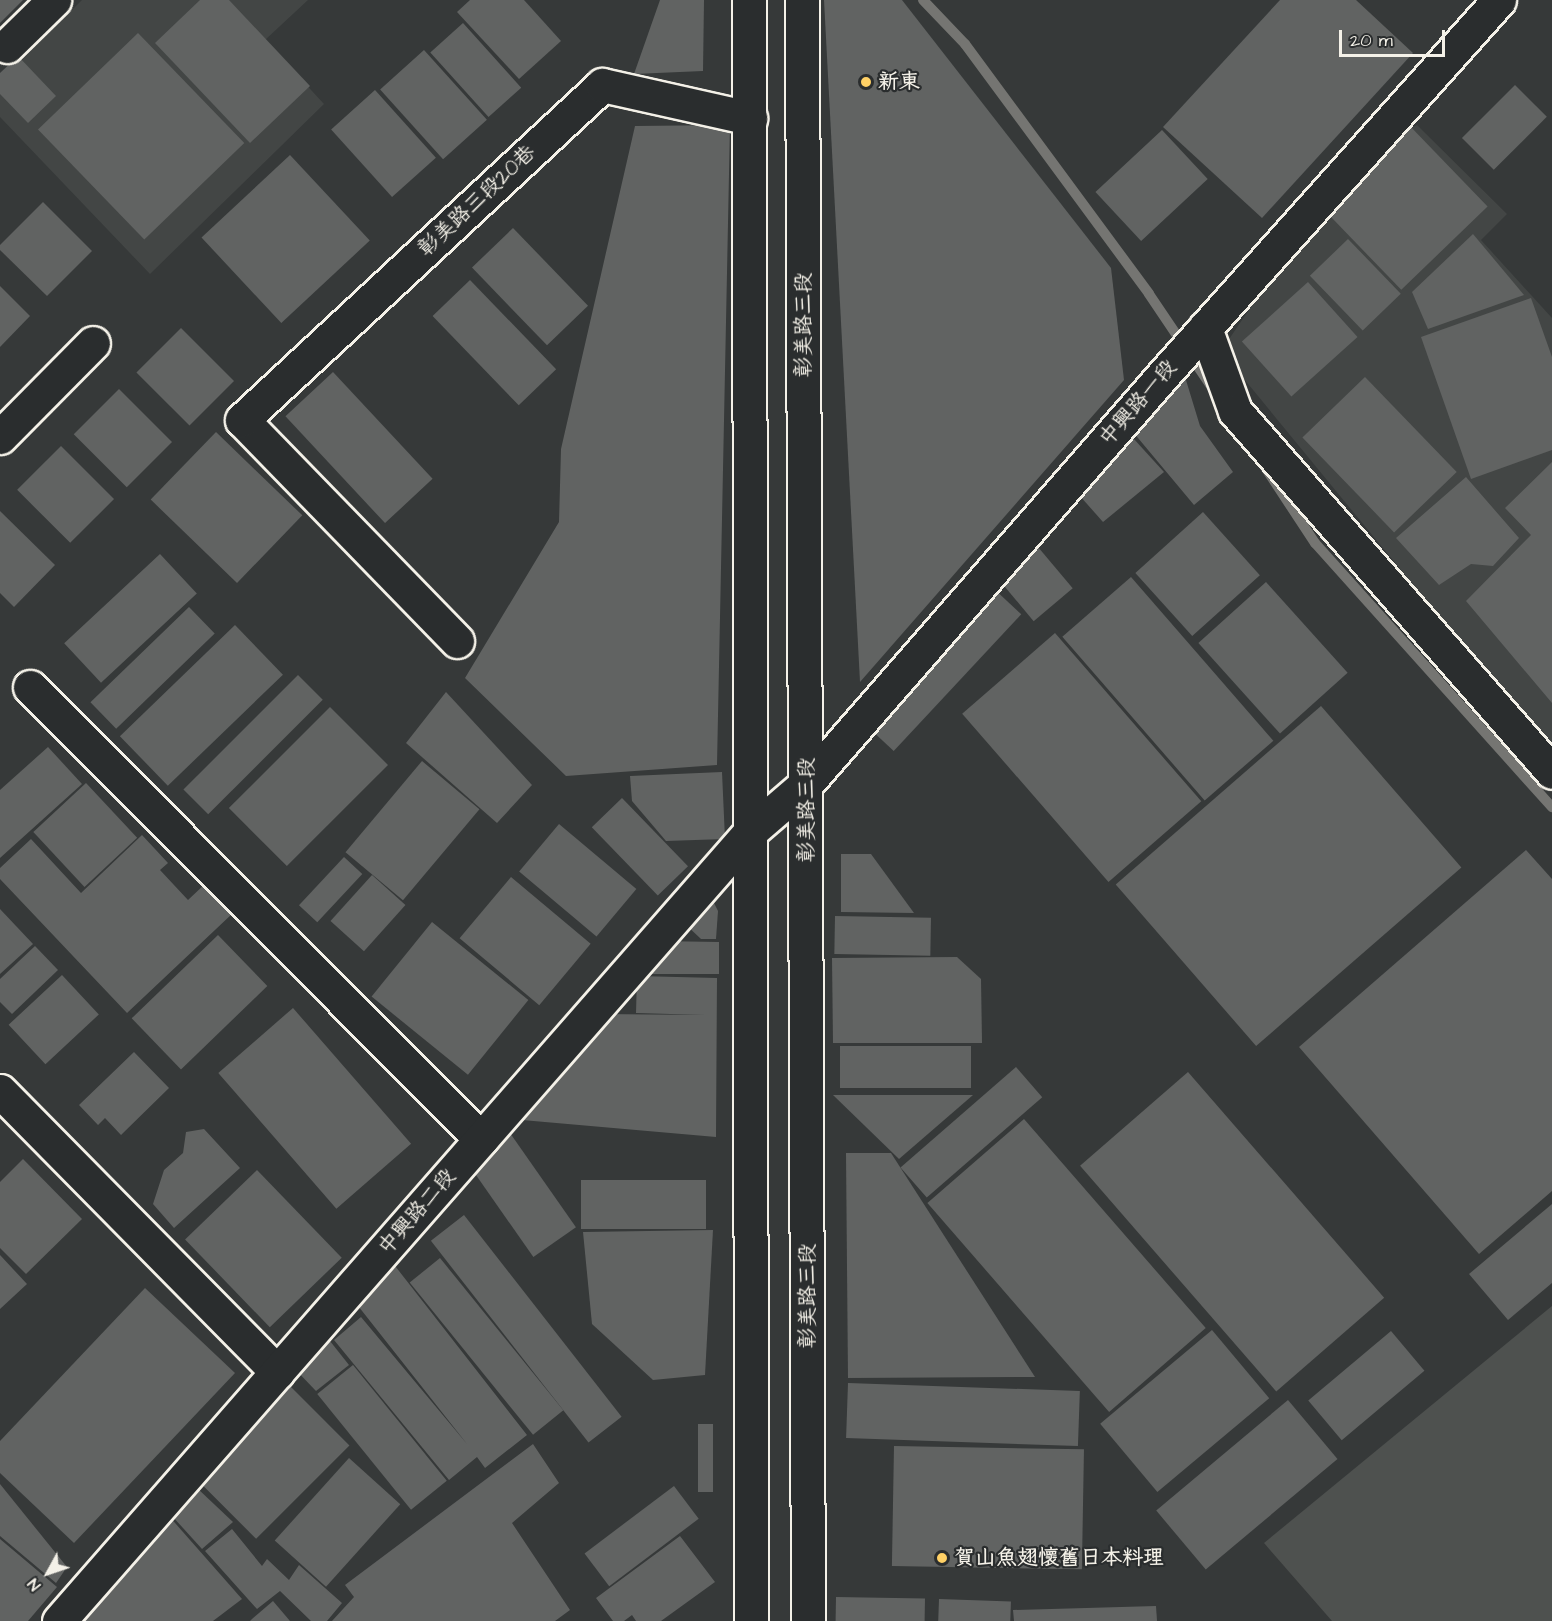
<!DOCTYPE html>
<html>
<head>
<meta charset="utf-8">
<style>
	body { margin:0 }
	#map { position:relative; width:1552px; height:1621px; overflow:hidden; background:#363939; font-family:"Architects Daughter","LXGW WenKai TC",sans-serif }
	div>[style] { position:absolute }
	.built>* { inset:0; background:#434645 }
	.green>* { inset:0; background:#4e514f }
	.stream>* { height:10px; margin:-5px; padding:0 5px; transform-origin:5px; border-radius:5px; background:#757572 }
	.building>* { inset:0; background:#616362; transform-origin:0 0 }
	.roads { filter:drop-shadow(2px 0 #f4f1e8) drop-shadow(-2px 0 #f4f1e8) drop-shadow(0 2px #f4f1e8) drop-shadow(0 -2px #f4f1e8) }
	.minor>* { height:33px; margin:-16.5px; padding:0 16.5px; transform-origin:16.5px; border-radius:16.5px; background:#2a2d2e }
	.major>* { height:33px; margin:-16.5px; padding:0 16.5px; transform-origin:16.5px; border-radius:16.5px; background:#2a2d2e }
	.dots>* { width:16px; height:16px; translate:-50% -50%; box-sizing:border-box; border:3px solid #2a2d2e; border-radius:50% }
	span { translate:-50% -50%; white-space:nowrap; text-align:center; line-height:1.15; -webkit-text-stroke:4.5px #2a2d2e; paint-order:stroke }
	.poi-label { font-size:21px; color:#f4f1e8; font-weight:700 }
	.left { translate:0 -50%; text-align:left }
	.street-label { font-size:21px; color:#f4f1e8 }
	.north { position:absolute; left:18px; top:1543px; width:60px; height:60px; -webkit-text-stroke:4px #2a2d2e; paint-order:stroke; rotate:230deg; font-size:16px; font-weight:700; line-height:24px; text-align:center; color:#f4f1e8 }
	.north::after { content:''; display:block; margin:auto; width:21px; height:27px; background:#f4f1e8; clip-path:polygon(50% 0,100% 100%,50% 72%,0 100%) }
	.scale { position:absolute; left:1339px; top:30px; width:106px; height:27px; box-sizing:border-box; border:3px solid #f4f1e8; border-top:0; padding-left:8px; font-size:18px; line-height:21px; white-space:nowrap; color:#f4f1e8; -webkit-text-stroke:4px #2a2d2e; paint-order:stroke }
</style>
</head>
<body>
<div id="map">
	<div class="built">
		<div style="clip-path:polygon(82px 0,308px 0,265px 40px,324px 104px,150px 274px,0 117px,0 82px)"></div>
		<div style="clip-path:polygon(1417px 125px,1507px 214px,1481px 240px,1552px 318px,1552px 754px,1221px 351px,1288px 252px,1401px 133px)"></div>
	</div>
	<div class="green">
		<div style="clip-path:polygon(1552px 1306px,1552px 1621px,1332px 1621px,1264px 1543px)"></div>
	</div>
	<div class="stream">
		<div style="left:923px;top:0;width:61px;rotate:46.3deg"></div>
		<div style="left:965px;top:44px;width:310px;rotate:53.6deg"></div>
		<div style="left:1149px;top:294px;width:115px;rotate:56deg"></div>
		<div style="left:1265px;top:467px;width:91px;rotate:56.7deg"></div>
		<div style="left:1315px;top:543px;width:355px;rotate:48.1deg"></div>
	</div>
	<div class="building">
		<div style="clip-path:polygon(0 0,23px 0,0 23px)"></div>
		<div style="clip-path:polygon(200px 0,229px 0,310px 86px,250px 143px,155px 43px)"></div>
		<div style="clip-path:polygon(470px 0,524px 0,561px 41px,519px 79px,457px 12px)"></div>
		<div style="clip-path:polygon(660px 0,704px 0,703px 71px,634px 74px)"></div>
		<div style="clip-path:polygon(824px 0,902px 0,1111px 268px,1124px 380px,860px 682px)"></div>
		<div style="clip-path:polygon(1280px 0,1356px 0,1413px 53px,1262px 218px,1163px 127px)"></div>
		<div style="left:463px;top:23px;width:87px;height:44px;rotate:48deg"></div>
		<div style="left:138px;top:33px;width:153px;height:139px;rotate:46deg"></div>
		<div style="left:424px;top:50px;width:94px;height:59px;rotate:48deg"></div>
		<div style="clip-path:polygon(18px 56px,56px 96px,28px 123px,0 94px,0 73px)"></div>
		<div style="left:1515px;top:85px;width:45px;height:75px;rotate:45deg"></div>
		<div style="left:375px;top:90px;width:91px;height:59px;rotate:48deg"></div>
		<div style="left:1407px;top:123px;width:116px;height:120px;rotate:46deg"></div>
		<div style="clip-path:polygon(730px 125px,717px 765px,566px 776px,465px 678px,559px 522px,561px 449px,635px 126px)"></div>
		<div style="left:1162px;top:130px;width:67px;height:91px;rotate:47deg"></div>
		<div style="left:290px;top:155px;width:117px;height:121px;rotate:47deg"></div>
		<div style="clip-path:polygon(43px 202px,92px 251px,47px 296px,0 250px,0 245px)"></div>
		<div style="left:513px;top:228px;width:108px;height:57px;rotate:46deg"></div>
		<div style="clip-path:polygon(1473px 234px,1524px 295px,1428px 329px,1412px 292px)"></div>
		<div style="left:1348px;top:239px;width:76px;height:53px;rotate:46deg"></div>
		<div style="left:470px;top:280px;width:124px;height:52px;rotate:46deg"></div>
		<div style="left:1308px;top:282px;width:74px;height:89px;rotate:48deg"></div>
		<div style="clip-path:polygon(0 286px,30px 316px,0 347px)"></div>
		<div style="clip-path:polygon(1531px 298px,1552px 357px,1552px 450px,1471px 479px,1421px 337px)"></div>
		<div style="left:181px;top:328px;width:75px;height:63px;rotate:45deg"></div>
		<div style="clip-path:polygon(1182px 367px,1200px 426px,1233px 472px,1194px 505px,1128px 426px)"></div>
		<div style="left:333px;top:372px;width:146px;height:65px;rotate:47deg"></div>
		<div style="left:1365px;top:377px;width:132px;height:87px;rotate:46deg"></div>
		<div style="left:119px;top:389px;width:75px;height:64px;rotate:45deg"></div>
		<div style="clip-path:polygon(1123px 427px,1164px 472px,1103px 522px,1072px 487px)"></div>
		<div style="left:216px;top:432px;width:120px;height:94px;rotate:44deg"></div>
		<div style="left:61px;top:446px;width:75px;height:62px;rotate:45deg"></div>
		<div style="clip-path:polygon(1552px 462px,1552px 703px,1466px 601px,1531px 535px,1505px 508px)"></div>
		<div style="clip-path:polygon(1466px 477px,1519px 538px,1493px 566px,1471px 564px,1439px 585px,1396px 538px)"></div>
		<div style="clip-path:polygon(0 511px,55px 565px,14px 607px,0 593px)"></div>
		<div style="left:1203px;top:512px;width:85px;height:91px;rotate:48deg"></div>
		<div style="left:1038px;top:547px;width:54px;height:51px;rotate:50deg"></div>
		<div style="left:160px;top:554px;width:54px;height:131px;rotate:47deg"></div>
		<div style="left:1131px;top:577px;width:217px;height:91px;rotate:49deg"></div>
		<div style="left:1266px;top:582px;width:122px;height:91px;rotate:48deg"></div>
		<div style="left:992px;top:587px;width:40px;height:187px;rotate:43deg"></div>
		<div style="left:189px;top:607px;width:37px;height:137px;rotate:46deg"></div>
		<div style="left:235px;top:625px;width:69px;height:160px;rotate:46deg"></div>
		<div style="left:1055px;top:633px;width:223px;height:123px;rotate:49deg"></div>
		<div style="left:298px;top:675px;width:35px;height:162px;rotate:45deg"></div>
		<div style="clip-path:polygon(446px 692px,532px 785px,497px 823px,406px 743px)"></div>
		<div style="left:1321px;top:706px;width:214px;height:272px;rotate:49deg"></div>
		<div style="left:330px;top:707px;width:82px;height:143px;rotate:45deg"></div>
		<div style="clip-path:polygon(48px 747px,82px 784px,0 858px,0 790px)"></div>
		<div style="left:422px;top:761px;width:75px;height:119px;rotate:40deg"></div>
		<div style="clip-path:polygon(722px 772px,725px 839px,666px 841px,632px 801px,630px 776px)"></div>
		<div style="left:86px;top:783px;width:75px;height:72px;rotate:47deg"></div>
		<div style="left:622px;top:798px;width:95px;height:42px;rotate:46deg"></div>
		<div style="left:559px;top:824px;width:101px;height:62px;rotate:40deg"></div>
		<div style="clip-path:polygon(142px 835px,168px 863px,160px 870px,188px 900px,206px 883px,233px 913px,127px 1013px,0 879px,0 868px,31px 839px,81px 893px)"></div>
		<div style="clip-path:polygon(1526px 850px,1552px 879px,1552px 1191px,1479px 1254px,1299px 1047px)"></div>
		<div style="clip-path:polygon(841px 854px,871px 854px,914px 913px,841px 912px)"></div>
		<div style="left:344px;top:857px;width:25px;height:66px;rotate:43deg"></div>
		<div style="left:372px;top:875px;width:45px;height:62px;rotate:42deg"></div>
		<div style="left:511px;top:877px;width:104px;height:80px;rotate:40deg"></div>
		<div style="clip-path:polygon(709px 893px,718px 911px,716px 939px,701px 939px,683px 922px)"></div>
		<div style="clip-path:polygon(0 909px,33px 944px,0 974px)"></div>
		<div style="left:835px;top:916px;width:96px;height:38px;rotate:1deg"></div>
		<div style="left:432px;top:922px;width:124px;height:96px;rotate:39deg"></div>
		<div style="left:218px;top:935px;width:71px;height:120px;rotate:46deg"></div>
		<div style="clip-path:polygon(658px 941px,719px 942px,719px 974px,635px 974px)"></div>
		<div style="clip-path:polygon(35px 946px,58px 970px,12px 1014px,0 1002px,0 979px)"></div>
		<div style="clip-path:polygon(957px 957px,981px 979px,982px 1043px,833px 1043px,832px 958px)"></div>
		<div style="left:62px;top:975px;width:54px;height:73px;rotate:47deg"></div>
		<div style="clip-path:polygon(637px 976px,717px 978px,716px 1137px,522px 1120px,599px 1014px,705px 1015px,636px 1013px)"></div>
		<div style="left:293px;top:1008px;width:180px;height:99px;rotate:49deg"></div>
		<div style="left:971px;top:1046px;width:42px;height:131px;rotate:90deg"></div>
		<div style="clip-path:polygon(134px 1052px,169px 1088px,121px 1135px,105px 1118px,98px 1125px,79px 1105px)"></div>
		<div style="left:1016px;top:1067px;width:40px;height:153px;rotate:49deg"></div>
		<div style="left:1188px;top:1072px;width:299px;height:143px;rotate:49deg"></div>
		<div style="clip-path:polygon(833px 1095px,973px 1095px,899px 1159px)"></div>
		<div style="left:1024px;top:1119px;width:277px;height:128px;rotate:49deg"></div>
		<div style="clip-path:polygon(204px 1129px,240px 1168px,174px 1228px,153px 1204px,164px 1170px,183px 1153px,186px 1132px)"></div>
		<div style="left:510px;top:1133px;width:115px;height:52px;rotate:55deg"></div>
		<div style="clip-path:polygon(846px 1153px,891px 1153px,1035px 1377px,848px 1378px)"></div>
		<div style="clip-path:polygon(23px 1159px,82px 1219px,26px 1274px,0 1248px,0 1182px)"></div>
		<div style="left:257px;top:1170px;width:122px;height:100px;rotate:46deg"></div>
		<div style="left:581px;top:1180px;width:125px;height:49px"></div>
		<div style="clip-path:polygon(1552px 1204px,1552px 1283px,1508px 1320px,1469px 1274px)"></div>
		<div style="left:464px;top:1215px;width:256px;height:42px;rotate:52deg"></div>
		<div style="clip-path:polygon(713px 1230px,705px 1375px,653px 1380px,592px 1324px,583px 1232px)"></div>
		<div style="clip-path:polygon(0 1255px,27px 1284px,0 1309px)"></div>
		<div style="left:440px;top:1258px;width:196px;height:39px;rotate:51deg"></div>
		<div style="clip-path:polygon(392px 1262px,527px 1435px,485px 1468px,477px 1457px,449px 1480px,334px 1340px,361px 1317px,467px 1444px,355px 1302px)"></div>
		<div style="clip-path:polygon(145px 1288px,235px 1373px,74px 1543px,0 1473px,0 1441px)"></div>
		<div style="left:1212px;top:1330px;width:89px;height:146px;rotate:50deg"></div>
		<div style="left:1391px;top:1331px;width:52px;height:108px;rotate:50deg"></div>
		<div style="clip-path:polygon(326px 1336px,349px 1365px,316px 1391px,293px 1367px)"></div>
		<div style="left:353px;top:1365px;width:149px;height:46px;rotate:51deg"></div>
		<div style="left:283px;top:1379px;width:94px;height:132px;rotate:45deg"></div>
		<div style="left:848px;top:1383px;width:232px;height:55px;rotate:2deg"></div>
		<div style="left:1288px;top:1400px;width:77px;height:172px;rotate:50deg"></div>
		<div style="left:698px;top:1424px;width:15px;height:68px"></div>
		<div style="clip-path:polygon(533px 1444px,559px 1483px,512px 1523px,570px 1610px,555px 1621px,332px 1621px,354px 1597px,345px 1585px)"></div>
		<div style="left:894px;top:1446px;width:190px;height:120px;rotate:1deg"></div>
		<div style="left:349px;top:1458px;width:69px;height:111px;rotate:42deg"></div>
		<div style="clip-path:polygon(0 1484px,67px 1567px,56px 1583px,0 1536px)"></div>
		<div style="left:674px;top:1486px;width:41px;height:112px;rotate:53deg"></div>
		<div style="clip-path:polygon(197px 1488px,233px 1522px,202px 1549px,173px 1517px)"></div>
		<div style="clip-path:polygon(168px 1515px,242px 1599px,213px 1621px,74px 1621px)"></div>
		<div style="clip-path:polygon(232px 1529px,262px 1566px,267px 1559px,289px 1580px,299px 1565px,342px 1603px,327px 1621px,311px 1621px,280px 1591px,257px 1609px,205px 1551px)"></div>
		<div style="clip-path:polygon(680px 1536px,715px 1582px,661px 1621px,636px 1621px,632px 1615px,624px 1621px,613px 1621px,596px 1598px)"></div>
		<div style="clip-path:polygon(0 1539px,57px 1587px,28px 1621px,0 1621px)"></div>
		<div style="left:836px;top:1597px;width:89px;height:24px;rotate:1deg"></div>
		<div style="left:939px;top:1599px;width:72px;height:22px;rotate:2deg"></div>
		<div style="clip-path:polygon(273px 1601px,290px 1621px,250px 1621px,252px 1619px)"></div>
		<div style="clip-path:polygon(1156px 1606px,1157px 1621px,1014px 1621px,1013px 1610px)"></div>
	</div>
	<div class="roads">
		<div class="minor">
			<div style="left:7px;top:46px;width:66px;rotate:-44.4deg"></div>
			<div style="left:1205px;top:328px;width:88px;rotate:70.1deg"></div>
			<div style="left:1235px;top:411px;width:480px;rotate:48.7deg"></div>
			<div style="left:0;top:437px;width:132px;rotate:-45.3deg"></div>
			<div style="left:457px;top:641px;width:308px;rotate:-134.2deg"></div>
			<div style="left:242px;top:420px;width:492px;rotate:-42.9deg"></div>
			<div style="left:602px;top:85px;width:152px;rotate:12.6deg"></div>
			<div style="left:30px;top:687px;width:639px;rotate:45.06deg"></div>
			<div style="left:0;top:1091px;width:395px;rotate:45.4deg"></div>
			<div style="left:59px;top:1621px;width:1049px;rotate:-48.79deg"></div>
			<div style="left:750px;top:832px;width:75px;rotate:-40.7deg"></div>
			<div style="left:807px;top:783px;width:543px;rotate:-48.88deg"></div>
			<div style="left:1164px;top:374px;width:502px;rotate:-48.15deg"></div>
		</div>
		<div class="major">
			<div style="left:749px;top:0;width:1621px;rotate:89.93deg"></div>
			<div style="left:802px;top:0;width:1621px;rotate:89.79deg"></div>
		</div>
	</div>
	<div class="dots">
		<div style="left:866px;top:82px;background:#ffd166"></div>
		<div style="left:942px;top:1558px;background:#ffd166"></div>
	</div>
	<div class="poi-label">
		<span class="left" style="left:878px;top:82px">新東</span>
		<span class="left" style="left:954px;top:1558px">賀山魚翅懷舊日本料理</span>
	</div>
	<div class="street-label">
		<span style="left:477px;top:201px;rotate:-43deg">彰美路三段20巷</span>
		<span style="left:804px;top:325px;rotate:-90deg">彰美路三段</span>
		<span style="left:1138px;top:403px;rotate:-49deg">中興路一段</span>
		<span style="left:807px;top:810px;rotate:-90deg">彰美路三段</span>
		<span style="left:417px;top:1212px;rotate:-49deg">中興路二段</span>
		<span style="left:808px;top:1296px;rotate:-90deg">彰美路三段</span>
	</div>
	<div class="north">N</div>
	<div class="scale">20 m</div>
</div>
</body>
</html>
